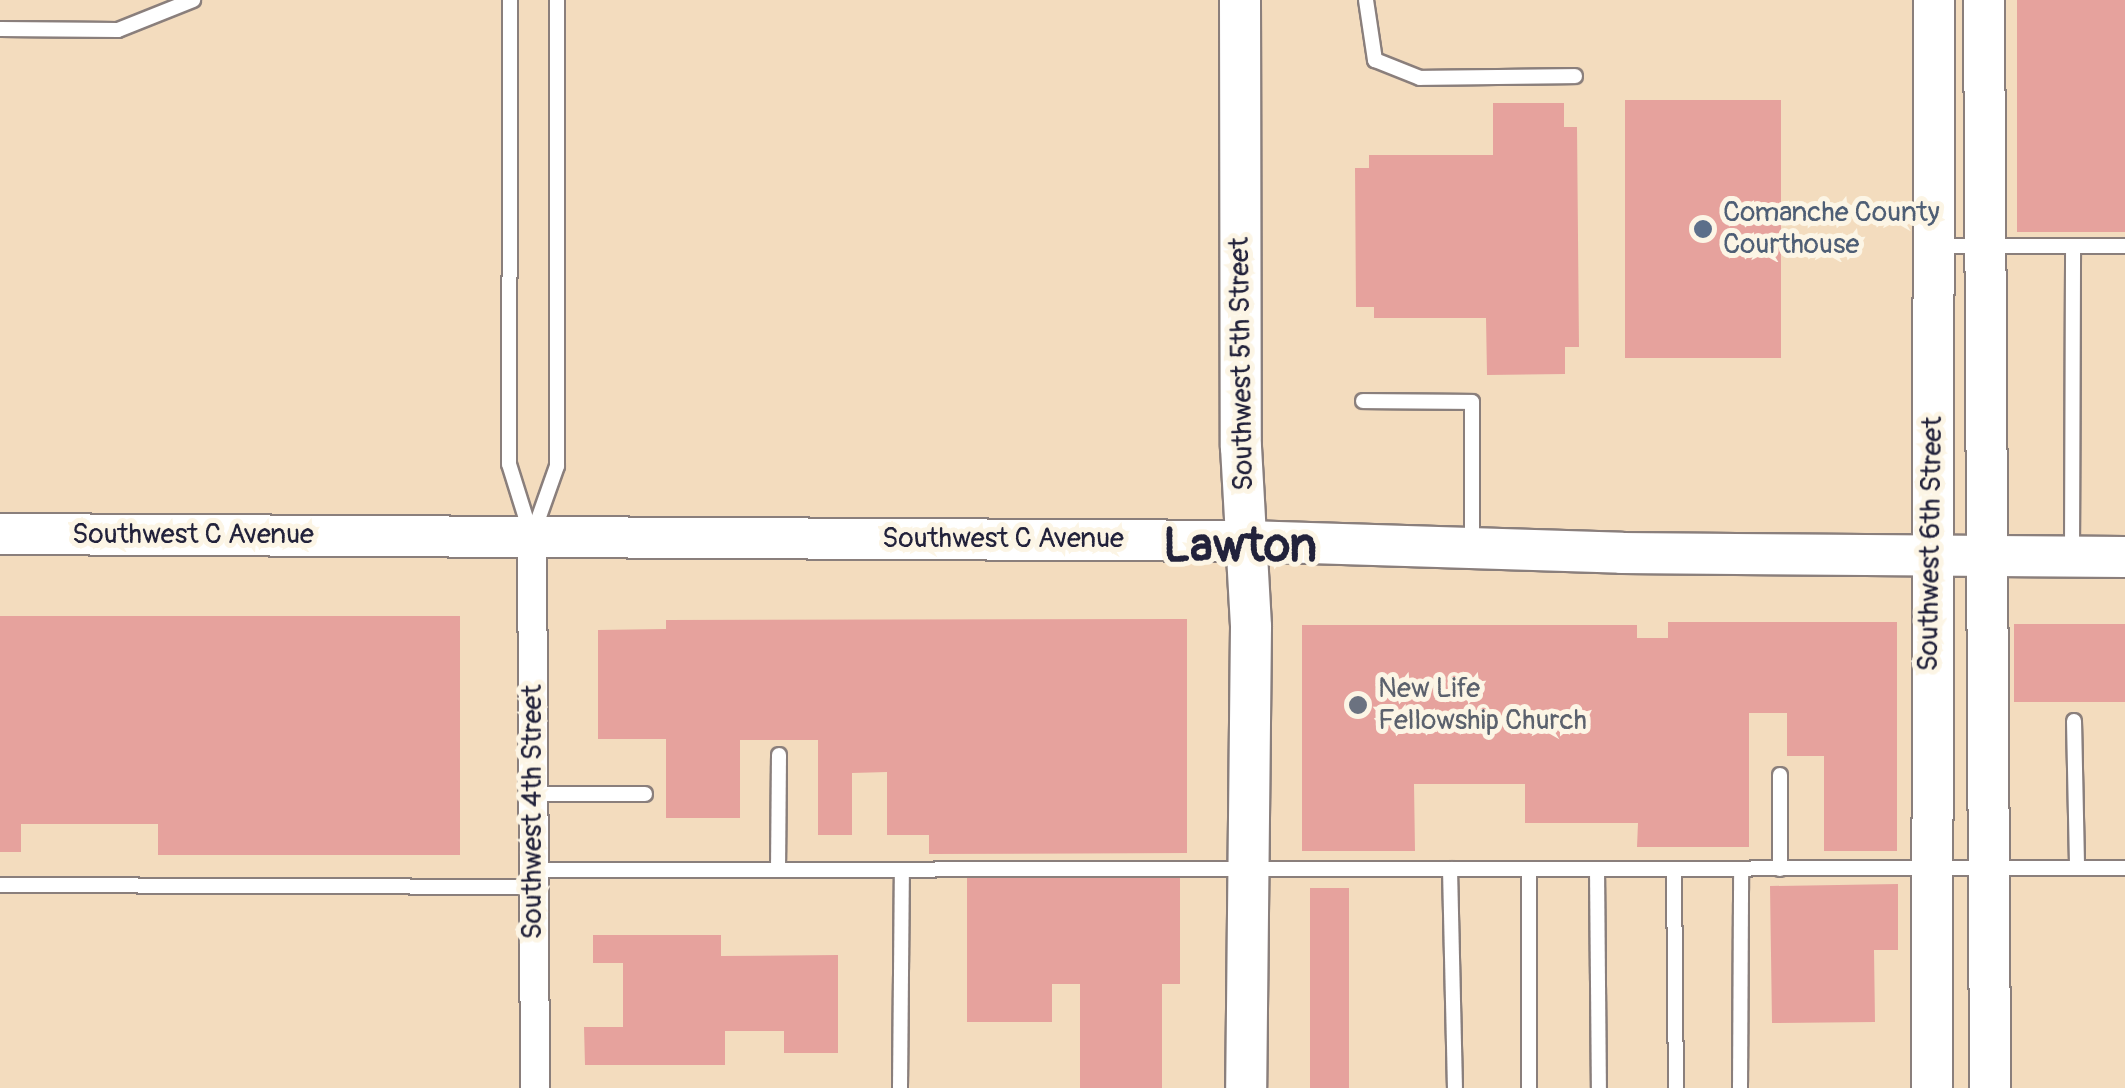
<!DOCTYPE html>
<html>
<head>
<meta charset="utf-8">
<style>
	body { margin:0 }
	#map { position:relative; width:2125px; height:1088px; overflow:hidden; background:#f3dcbe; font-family:Pangolin,sans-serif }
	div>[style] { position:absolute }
	.building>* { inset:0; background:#e6a29d; transform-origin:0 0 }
	.roads { filter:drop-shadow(2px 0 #8a7f7c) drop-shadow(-2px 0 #8a7f7c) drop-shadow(0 2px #8a7f7c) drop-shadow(0 -2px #8a7f7c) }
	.lane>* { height:14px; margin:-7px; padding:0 7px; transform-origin:7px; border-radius:7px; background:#fff }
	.street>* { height:28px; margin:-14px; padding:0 14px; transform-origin:14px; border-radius:14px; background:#fff }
	.secondary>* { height:40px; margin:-20px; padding:0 20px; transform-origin:20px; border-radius:20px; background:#fff }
	.dots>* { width:28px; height:28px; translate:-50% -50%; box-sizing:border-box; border:5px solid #fcf5e5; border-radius:50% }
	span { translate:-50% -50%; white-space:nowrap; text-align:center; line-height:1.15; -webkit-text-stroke:10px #fcf5e5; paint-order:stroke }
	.service-label { font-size:28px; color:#4e5e75 }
	.left { translate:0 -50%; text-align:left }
	.street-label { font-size:28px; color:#22223b }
	.worship-label { font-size:28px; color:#5b616d }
	.town-label { font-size:48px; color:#22223b; font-weight:700 }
</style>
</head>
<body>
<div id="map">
	<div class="building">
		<div style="left:2017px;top:0;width:108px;height:232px"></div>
		<div style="left:1625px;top:100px;width:156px;height:258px"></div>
		<div style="clip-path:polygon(1493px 103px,1564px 103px,1564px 127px,1577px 127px,1579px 347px,1565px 347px,1565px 374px,1487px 375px,1486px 318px,1374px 318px,1374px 307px,1356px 307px,1355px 168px,1369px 168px,1369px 155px,1493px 155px)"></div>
		<div style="clip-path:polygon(0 616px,460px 616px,460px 855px,158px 855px,158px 824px,21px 824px,21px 852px,0 852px)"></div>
		<div style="clip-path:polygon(1187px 619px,1187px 853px,929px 854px,929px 835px,887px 835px,887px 772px,852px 773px,852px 835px,818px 835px,818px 740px,740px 740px,740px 818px,666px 818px,666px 739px,598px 739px,598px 630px,666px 629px,666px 620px)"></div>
		<div style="clip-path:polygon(1668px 622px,1897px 622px,1897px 851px,1824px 851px,1824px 756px,1787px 756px,1787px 713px,1749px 713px,1749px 847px,1637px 847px,1638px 823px,1525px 823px,1525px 784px,1414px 784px,1415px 851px,1302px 851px,1302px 625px,1637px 625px,1637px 638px,1668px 638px)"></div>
		<div style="left:2014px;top:624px;width:111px;height:78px"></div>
		<div style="clip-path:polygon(967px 874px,1180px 874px,1180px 984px,1162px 984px,1162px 1088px,1080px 1088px,1080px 984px,1052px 984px,1052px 1022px,967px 1022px)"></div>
		<div style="clip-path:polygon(1898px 884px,1898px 950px,1874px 950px,1875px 1022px,1772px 1023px,1770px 886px)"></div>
		<div style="left:1310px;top:888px;width:39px;height:200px"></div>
		<div style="clip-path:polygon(593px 935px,721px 935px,721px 956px,838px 955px,838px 1053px,784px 1053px,784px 1031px,725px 1031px,725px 1065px,585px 1065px,584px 1027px,623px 1027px,623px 963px,593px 963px)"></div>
	</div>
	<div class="roads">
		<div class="lane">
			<div style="left:510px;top:0;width:464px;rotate:90.1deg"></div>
			<div style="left:509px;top:464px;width:70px;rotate:72.6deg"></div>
			<div style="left:1366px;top:0;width:61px;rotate:81.5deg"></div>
			<div style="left:1375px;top:60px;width:48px;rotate:21.8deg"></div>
			<div style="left:1420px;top:78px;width:155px;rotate:-0.7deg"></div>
			<div style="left:0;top:29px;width:118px;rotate:0.5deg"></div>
			<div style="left:118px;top:30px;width:81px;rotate:-21.8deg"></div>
			<div style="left:1938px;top:246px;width:187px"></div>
			<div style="left:1363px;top:401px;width:109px;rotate:0.5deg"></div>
			<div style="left:1472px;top:402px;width:144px;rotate:90deg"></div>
			<div style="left:534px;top:531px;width:69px;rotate:-70.5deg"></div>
			<div style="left:557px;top:466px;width:466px;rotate:-90deg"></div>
			<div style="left:2072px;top:552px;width:306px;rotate:-89.8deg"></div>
			<div style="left:2074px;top:721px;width:147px;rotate:88.8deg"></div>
			<div style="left:1780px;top:775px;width:94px;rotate:90deg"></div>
			<div style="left:533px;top:794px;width:112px"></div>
			<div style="left:1450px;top:869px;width:219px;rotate:88.7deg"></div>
			<div style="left:1529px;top:869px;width:219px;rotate:90deg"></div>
			<div style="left:1597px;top:869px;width:219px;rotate:89.5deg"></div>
			<div style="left:1674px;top:869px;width:219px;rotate:89.5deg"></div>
			<div style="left:533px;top:870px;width:1592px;rotate:-0.07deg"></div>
			<div style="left:778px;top:870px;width:115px;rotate:-89.5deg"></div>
			<div style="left:0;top:885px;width:533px;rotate:0.21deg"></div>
			<div style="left:900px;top:1088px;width:218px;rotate:-89.5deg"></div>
			<div style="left:1740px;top:1088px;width:219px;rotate:-89.7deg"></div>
		</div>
		<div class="street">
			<div style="left:532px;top:537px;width:551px;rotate:89.69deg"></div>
		</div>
		<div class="secondary">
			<div style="left:1240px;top:0;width:447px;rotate:89.9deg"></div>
			<div style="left:1241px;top:447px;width:180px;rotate:86.8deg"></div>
			<div style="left:1251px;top:627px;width:461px;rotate:90.6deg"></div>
			<div style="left:1984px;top:0;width:1088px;rotate:89.68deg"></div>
			<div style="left:0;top:534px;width:1246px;rotate:0.32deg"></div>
			<div style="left:1246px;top:541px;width:376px;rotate:1.8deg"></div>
			<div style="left:1622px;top:553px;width:503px;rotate:0.46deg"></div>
			<div style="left:1932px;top:1088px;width:1088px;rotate:-89.89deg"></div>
		</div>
	</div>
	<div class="dots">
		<div style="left:1703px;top:229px;background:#5c6f8a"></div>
		<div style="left:1358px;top:705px;background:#6b7280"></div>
	</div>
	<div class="service-label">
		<span class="left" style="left:1723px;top:229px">Comanche County<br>Courthouse</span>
	</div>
	<div class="street-label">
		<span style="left:1242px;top:364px;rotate:-91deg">Southwest 5th Street</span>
		<span style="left:193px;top:535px">Southwest C Avenue</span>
		<span style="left:1003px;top:539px">Southwest C Avenue</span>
		<span style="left:1931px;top:544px;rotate:-89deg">Southwest 6th Street</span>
		<span style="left:533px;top:812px;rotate:-90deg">Southwest 4th Street</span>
	</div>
	<div class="worship-label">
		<span class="left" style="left:1378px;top:705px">New Life<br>Fellowship Church</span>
	</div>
	<div class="town-label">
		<span style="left:1240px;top:547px">Lawton</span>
	</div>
</div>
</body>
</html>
